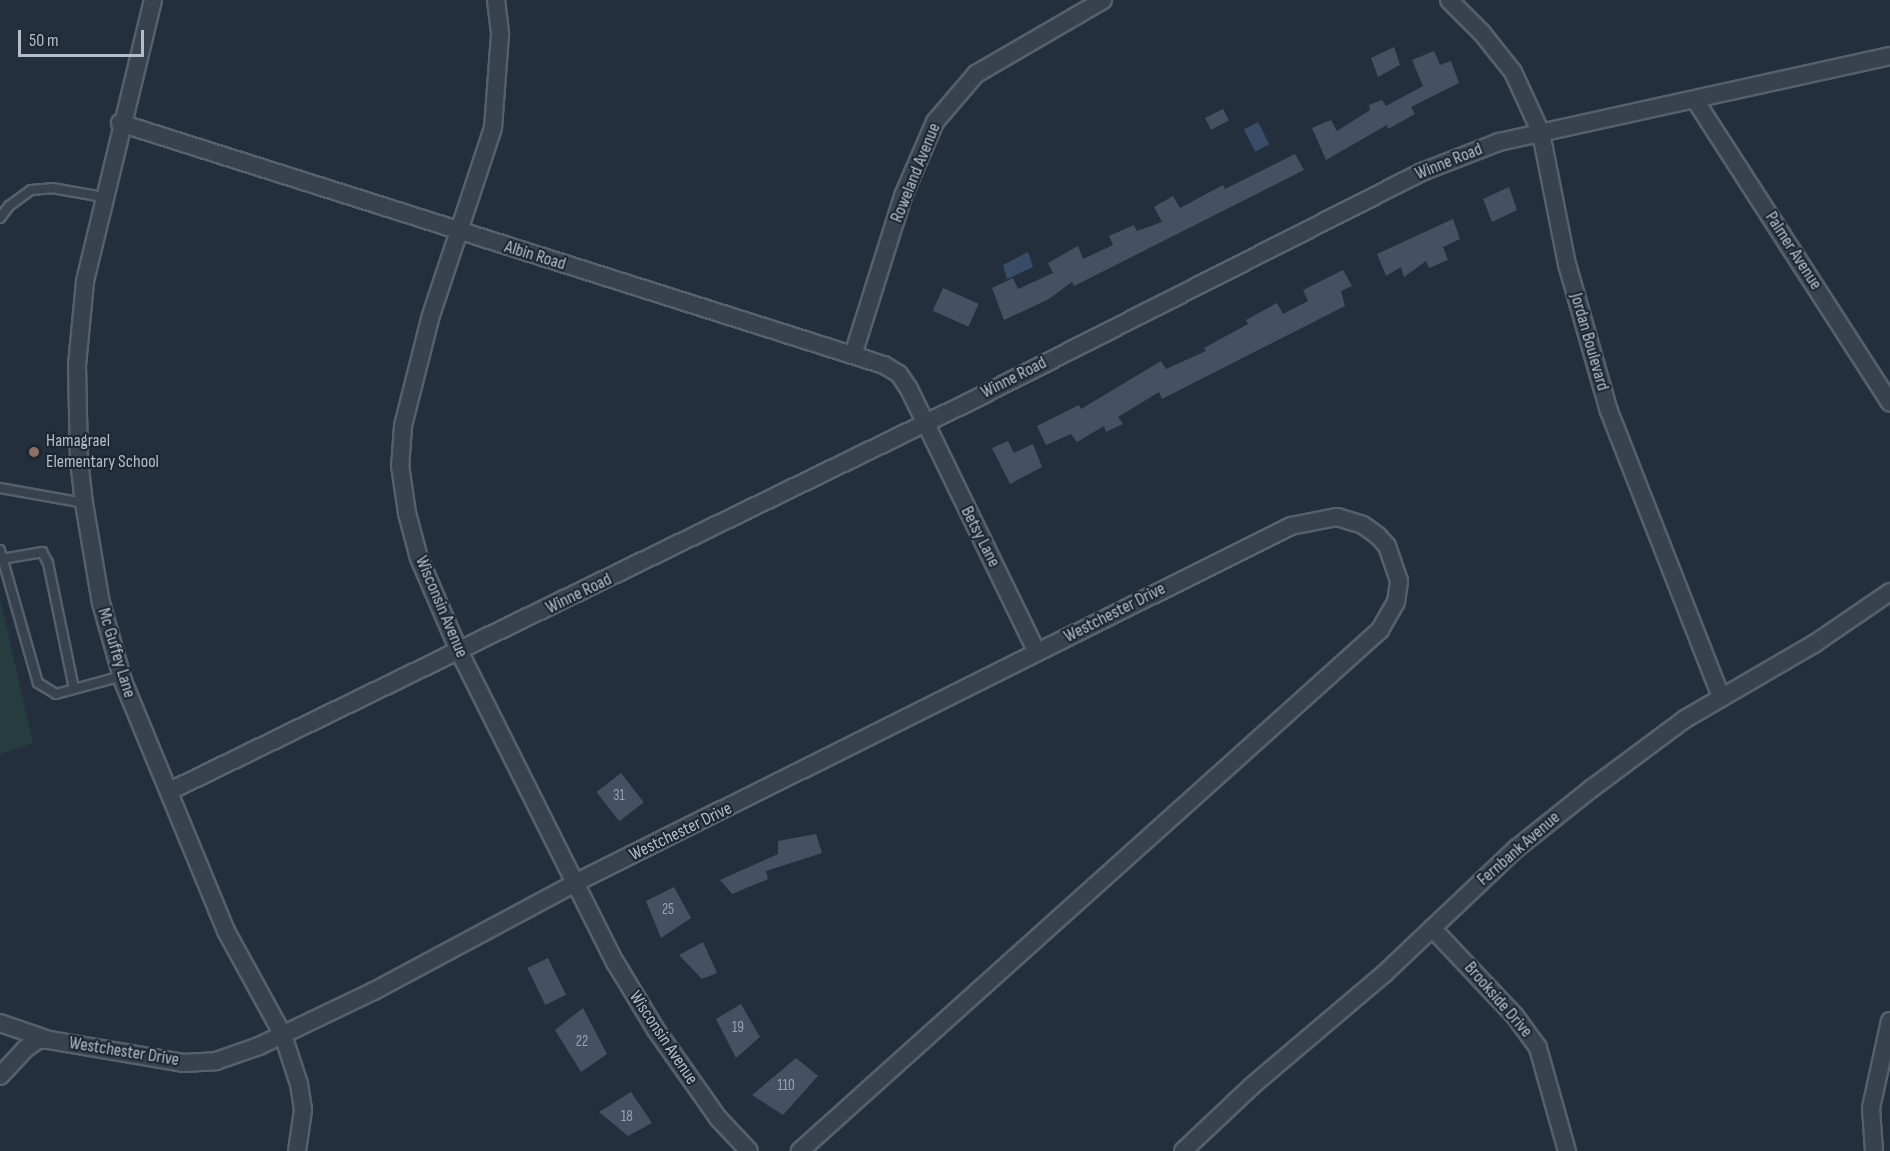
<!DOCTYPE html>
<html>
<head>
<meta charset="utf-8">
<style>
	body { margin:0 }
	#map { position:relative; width:1890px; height:1151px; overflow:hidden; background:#242f3e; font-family:"Sofia Sans Condensed",sans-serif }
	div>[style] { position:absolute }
	.green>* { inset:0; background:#263c3f }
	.water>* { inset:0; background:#394c67; transform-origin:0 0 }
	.building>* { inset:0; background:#455162; transform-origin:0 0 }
	.roads { filter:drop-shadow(2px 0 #565f6c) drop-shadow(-2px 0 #565f6c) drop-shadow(0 2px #565f6c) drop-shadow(0 -2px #565f6c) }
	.service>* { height:8px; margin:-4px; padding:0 4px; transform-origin:4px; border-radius:4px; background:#38414e }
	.minor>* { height:16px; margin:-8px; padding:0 8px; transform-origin:8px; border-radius:8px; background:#38414e }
	.dots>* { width:16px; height:16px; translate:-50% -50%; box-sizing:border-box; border:3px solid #1d2633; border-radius:50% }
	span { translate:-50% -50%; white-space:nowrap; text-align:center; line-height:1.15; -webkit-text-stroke:4.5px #1d2633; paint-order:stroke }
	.number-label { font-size:15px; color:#98a1af }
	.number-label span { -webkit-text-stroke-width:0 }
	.street-label { font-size:18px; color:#b4bcc9 }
	.poi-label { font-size:18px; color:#b4bcc9 }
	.left { translate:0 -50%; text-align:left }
	.scale { position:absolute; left:18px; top:30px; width:126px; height:27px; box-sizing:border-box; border:3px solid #b4bcc9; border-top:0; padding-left:8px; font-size:18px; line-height:21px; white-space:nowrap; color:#b4bcc9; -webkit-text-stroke:4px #1d2633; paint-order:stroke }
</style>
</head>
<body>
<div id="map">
	<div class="green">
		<div style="clip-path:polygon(0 598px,33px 743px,0 754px)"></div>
	</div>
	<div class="water">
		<div style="left:1258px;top:122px;width:25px;height:16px;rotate:63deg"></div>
		<div style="clip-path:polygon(1028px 252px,1033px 267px,1007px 279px,1003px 265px)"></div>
	</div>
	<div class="building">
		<div style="clip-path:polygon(1394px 47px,1400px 65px,1378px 77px,1371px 58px)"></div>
		<div style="clip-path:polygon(1434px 51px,1440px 65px,1451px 61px,1459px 83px,1411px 107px,1415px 114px,1388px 129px,1387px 125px,1326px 160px,1312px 128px,1331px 120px,1337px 131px,1370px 110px,1369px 105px,1382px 100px,1386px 106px,1423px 86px,1412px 60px)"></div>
		<div style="left:1223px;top:109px;width:13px;height:20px;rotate:63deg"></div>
		<div style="clip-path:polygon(1295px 154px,1304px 170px,1074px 286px,1072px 282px,1049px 299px,1004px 320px,992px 288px,1013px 278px,1018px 289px,1053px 273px,1048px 263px,1078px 246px,1083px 259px,1113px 245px,1109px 236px,1134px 225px,1137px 231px,1162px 222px,1154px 207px,1173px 196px,1180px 208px,1223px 185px,1225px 189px)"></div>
		<div style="clip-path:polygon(1509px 187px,1517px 210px,1492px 222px,1483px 199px)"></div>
		<div style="clip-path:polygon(1453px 219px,1460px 239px,1443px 247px,1448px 260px,1429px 268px,1426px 261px,1404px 277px,1401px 267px,1386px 276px,1377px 254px)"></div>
		<div style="clip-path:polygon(1343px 270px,1352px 286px,1341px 291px,1345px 306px,1162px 399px,1159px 392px,1118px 417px,1123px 424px,1106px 432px,1104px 426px,1077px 442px,1071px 434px,1046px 445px,1037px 426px,1079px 405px,1081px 409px,1161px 361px,1166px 369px,1206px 351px,1204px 348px,1248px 324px,1246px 320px,1277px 303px,1283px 314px,1308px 301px,1303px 290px)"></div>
		<div style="left:943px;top:288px;width:39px;height:25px;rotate:24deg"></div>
		<div style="clip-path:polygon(1008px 441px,1014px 453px,1033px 444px,1042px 467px,1010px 484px,992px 448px)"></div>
		<div style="left:621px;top:773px;width:37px;height:31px;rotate:52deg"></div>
		<div style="clip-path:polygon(816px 834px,822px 853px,766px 871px,768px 879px,732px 894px,720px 880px,778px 854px,778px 841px)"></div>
		<div style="clip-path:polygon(674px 887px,691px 918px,661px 938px,646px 901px)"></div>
		<div style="clip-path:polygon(703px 942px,717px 973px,702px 979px,679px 955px)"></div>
		<div style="left:548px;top:958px;width:41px;height:23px;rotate:64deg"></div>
		<div style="clip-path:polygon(741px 1004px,760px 1037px,736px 1058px,716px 1019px)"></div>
		<div style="clip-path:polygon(583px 1008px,607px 1054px,581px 1072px,555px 1030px)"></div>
		<div style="clip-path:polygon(796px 1058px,818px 1076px,783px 1115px,752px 1095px)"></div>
		<div style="clip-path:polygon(631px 1092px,652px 1123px,628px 1136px,599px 1112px)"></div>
	</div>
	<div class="roads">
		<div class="service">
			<div style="left:0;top:218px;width:15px;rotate:-53deg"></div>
			<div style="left:9px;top:206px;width:27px;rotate:-36deg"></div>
			<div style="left:31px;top:190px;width:21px;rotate:-5deg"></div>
			<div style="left:52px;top:188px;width:52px;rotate:10deg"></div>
			<div style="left:0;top:488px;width:85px;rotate:10.1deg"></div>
			<div style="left:0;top:550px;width:138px;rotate:74.1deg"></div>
			<div style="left:38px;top:683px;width:21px;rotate:31deg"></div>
			<div style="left:56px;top:694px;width:68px;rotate:-15.3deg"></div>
			<div style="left:2px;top:559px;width:41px;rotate:-9.9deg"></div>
			<div style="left:42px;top:552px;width:13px;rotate:61deg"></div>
			<div style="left:48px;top:563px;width:128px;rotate:78.3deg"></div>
		</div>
		<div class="minor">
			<div style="left:153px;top:0;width:290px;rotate:103.6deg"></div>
			<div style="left:85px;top:282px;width:83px;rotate:95.5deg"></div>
			<div style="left:77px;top:365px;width:95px;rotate:88.8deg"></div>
			<div style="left:79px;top:460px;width:43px;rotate:83.4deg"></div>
			<div style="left:84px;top:503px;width:101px;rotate:80.4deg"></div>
			<div style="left:101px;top:603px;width:81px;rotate:74.2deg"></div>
			<div style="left:123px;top:681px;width:270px;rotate:67.6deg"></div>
			<div style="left:226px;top:931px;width:119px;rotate:61.3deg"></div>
			<div style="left:283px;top:1035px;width:52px;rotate:71.9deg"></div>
			<div style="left:299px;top:1084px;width:26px;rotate:81deg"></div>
			<div style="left:303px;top:1110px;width:41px;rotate:98.3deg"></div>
			<div style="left:496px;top:0;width:35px;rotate:83deg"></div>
			<div style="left:500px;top:35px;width:93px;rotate:94.3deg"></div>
			<div style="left:493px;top:128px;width:201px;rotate:108.3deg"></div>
			<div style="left:430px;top:319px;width:110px;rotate:104.2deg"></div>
			<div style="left:403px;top:426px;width:39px;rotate:94deg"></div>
			<div style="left:400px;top:465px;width:49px;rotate:81.7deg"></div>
			<div style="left:407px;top:513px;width:47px;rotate:75.1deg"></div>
			<div style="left:419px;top:558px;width:103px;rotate:66.7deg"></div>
			<div style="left:460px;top:653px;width:346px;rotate:63.4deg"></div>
			<div style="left:615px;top:962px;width:79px;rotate:58.9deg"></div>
			<div style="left:656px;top:1030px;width:108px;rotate:54.8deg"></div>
			<div style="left:718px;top:1118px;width:45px;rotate:46.8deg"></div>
			<div style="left:1449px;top:0;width:47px;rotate:45deg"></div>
			<div style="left:1482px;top:33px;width:50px;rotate:51.5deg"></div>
			<div style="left:1513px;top:72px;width:67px;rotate:65.3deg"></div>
			<div style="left:1541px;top:133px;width:134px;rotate:78.8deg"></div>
			<div style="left:1567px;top:264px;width:153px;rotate:74.1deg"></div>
			<div style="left:1609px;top:411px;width:307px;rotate:68.6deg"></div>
			<div style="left:1695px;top:100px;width:360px;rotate:57.2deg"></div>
			<div style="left:120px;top:123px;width:801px;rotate:17.58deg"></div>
			<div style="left:884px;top:365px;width:17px;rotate:31deg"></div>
			<div style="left:899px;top:374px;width:18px;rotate:56deg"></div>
			<div style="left:909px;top:389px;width:293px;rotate:64.1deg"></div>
			<div style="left:853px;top:355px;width:167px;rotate:-72.5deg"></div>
			<div style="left:903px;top:196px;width:81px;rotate:-66.6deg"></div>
			<div style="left:935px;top:122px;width:63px;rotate:-49.5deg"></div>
			<div style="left:976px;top:74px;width:147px;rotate:-30.2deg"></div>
			<div style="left:170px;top:791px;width:884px;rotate:-25.96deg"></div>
			<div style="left:965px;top:404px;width:513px;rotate:-26.92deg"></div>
			<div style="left:1422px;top:172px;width:83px;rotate:-21.3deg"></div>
			<div style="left:1499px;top:142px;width:400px;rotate:-12.4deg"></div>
			<div style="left:1432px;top:928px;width:121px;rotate:46.7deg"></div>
			<div style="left:1515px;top:1016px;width:39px;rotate:54deg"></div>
			<div style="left:1538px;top:1048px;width:107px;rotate:74.3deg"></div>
			<div style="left:0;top:1023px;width:52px;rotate:19.1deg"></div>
			<div style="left:49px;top:1040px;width:136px;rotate:9.7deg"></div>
			<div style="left:183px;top:1063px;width:33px;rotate:-3deg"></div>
			<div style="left:216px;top:1061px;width:46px;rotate:-19.2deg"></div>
			<div style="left:259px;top:1046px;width:127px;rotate:-25.6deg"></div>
			<div style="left:374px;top:991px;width:228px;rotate:-28.2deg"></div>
			<div style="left:575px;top:883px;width:800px;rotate:-26.5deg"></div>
			<div style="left:1291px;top:526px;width:47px;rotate:-11.1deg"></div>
			<div style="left:1337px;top:517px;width:27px;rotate:17deg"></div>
			<div style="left:1363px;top:525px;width:19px;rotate:36deg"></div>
			<div style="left:1378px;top:536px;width:13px;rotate:48deg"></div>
			<div style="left:1387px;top:546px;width:37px;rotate:71deg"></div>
			<div style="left:1399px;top:581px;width:21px;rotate:98deg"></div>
			<div style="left:1396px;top:602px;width:32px;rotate:120deg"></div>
			<div style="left:1380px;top:630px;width:780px;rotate:138.07deg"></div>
			<div style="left:0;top:1076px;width:37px;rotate:-47deg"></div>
			<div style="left:25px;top:1049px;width:16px;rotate:-35deg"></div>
			<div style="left:38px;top:1040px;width:11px"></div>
			<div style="left:1183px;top:1151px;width:96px;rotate:-43.3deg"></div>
			<div style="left:1253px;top:1085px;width:172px;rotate:-40.3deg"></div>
			<div style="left:1384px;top:974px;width:183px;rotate:-43.5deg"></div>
			<div style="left:1517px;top:848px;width:95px;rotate:-38.6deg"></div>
			<div style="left:1591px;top:789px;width:117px;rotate:-36.7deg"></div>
			<div style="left:1685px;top:719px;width:149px;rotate:-30.2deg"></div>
			<div style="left:1814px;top:644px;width:92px;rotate:-34.4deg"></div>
			<div style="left:1874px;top:1151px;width:43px;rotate:-94deg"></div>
			<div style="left:1871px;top:1108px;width:89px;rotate:-77.7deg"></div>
		</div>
	</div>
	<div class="dots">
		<div style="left:34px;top:452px;background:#8d6e63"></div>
	</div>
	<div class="number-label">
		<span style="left:619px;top:796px">31</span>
		<span style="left:668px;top:910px">25</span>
		<span style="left:738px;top:1028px">19</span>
		<span style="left:582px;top:1042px">22</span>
		<span style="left:786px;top:1086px">110</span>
		<span style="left:627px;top:1117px">18</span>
	</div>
	<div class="street-label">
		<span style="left:1449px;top:162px;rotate:-22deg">Winne Road</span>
		<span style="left:916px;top:173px;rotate:-68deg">Roweland Avenue</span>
		<span style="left:1793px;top:251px;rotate:57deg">Palmer Avenue</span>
		<span style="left:535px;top:256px;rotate:17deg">Albin Road</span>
		<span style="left:1589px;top:342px;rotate:74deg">Jordan Boulevard</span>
		<span style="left:1014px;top:378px;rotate:-27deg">Winne Road</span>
		<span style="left:980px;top:537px;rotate:63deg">Betsy Lane</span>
		<span style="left:579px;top:594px;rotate:-26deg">Winne Road</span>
		<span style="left:441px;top:607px;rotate:67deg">Wisconsin Avenue</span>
		<span style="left:1115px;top:613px;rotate:-27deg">Westchester Drive</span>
		<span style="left:116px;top:653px;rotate:73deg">Mc Guffey Lane</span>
		<span style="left:681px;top:832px;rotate:-26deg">Westchester Drive</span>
		<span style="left:1519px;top:849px;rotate:-41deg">Fernbank Avenue</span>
		<span style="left:1498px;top:1000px;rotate:49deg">Brookside Drive</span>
		<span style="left:663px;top:1038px;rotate:56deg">Wisconsin Avenue</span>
		<span style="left:124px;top:1052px;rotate:9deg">Westchester Drive</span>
	</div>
	<div class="poi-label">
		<span class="left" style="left:46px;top:452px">Hamagrael<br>Elementary School</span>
	</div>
	<div class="scale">50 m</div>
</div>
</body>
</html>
